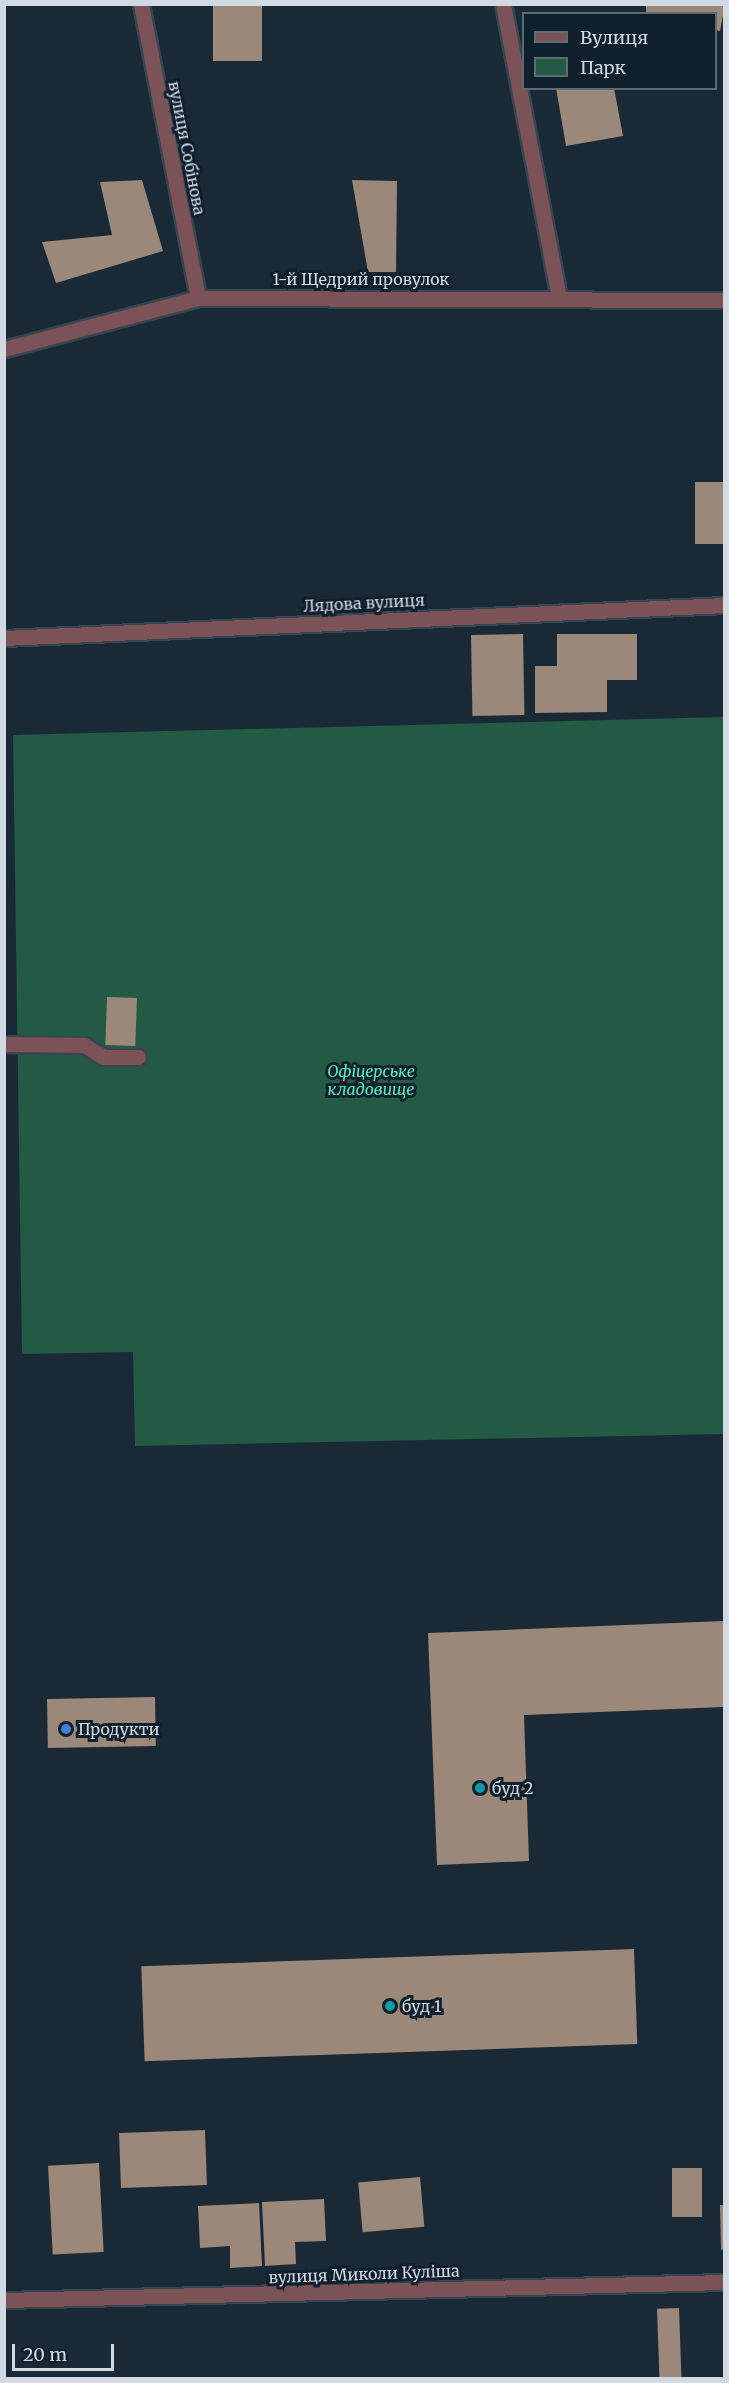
<!DOCTYPE html>
<html>
<head>
<meta charset="utf-8">
<style>
	body { margin:0 }
	#map { position:relative; width:729px; height:2383px; overflow:hidden; background:#1a2936; font-family:Merriweather,serif }
	div>[style] { position:absolute }
	.green>* { inset:0; background:#225a44 }
	.building>* { inset:0; background:#9b8878; transform-origin:0 0 }
	.roads { filter:drop-shadow(2px 0 #374552) drop-shadow(-2px 0 #374552) drop-shadow(0 2px #374552) drop-shadow(0 -2px #374552) }
	.service>* { height:15px; margin:-7.5px; padding:0 7.5px; transform-origin:7.5px; border-radius:7.5px; background:#7b5256 }
	.minor>* { height:15px; margin:-7.5px; padding:0 7.5px; transform-origin:7.5px; border-radius:7.5px; background:#7b5256 }
	.dots>* { width:16px; height:16px; translate:-50% -50%; box-sizing:border-box; border:3px solid #101f2c; border-radius:50% }
	span { translate:-50% -50%; white-space:nowrap; text-align:center; line-height:1.15; -webkit-text-stroke:6px #101f2c; paint-order:stroke }
	.street-label { font-size:16px; color:#d1dae3 }
	.park-label { font-size:16px; color:#54f2b8; font-style:italic }
	.poi-label { font-size:16px; color:#d1dae3 }
	.left { translate:0 -50%; text-align:left }
	.frame { position:absolute; inset:0; border:6px solid #d1dae3; pointer-events:none }
	.legend { position:absolute; left:522px; top:12px; width:195px; height:78px; box-sizing:border-box; background:#101f2c; border:2px solid #5d6a75; margin:0; padding:8px 10px; list-style:none; font-size:18px; color:#d1dae3 }
	.legend li { display:flex; align-items:center; gap:12px; height:30px }
	.legend b { width:30px; border:2px solid #5d6a75 }
	.scale { position:absolute; left:12px; top:2344px; width:102px; height:27px; box-sizing:border-box; border:3px solid #d1dae3; border-top:0; padding-left:8px; font-size:18px; line-height:21px; white-space:nowrap; color:#d1dae3; -webkit-text-stroke:4px #101f2c; paint-order:stroke }
</style>
</head>
<body>
<div id="map">
	<div class="green">
		<div style="clip-path:polygon(724px 717px,724px 1434px,135px 1446px,133px 1352px,22px 1354px,13px 735px)"></div>
	</div>
	<div class="building">
		<div style="left:213px;top:4px;width:49px;height:57px"></div>
		<div style="clip-path:polygon(646px 5px,724px 5px,724px 10px,720px 31px,716px 30px,716px 14px,646px 14px)"></div>
		<div style="clip-path:polygon(556px 88px,614px 88px,623px 136px,566px 146px)"></div>
		<div style="clip-path:polygon(142px 180px,163px 251px,56px 283px,42px 242px,112px 235px,100px 182px)"></div>
		<div style="clip-path:polygon(352px 180px,397px 181px,396px 272px,368px 272px)"></div>
		<div style="left:695px;top:482px;width:29px;height:62px"></div>
		<div style="left:523px;top:634px;width:81px;height:52px;rotate:89deg"></div>
		<div style="clip-path:polygon(557px 634px,637px 634px,637px 680px,607px 680px,607px 712px,535px 713px,535px 666px,557px 666px)"></div>
		<div style="left:107px;top:997px;width:30px;height:48px;rotate:2deg"></div>
		<div style="clip-path:polygon(724px 1621px,724px 1707px,524px 1715px,529px 1861px,437px 1865px,428px 1633px)"></div>
		<div style="left:155px;top:1697px;width:49px;height:108px;rotate:89deg"></div>
		<div style="left:634px;top:1949px;width:95px;height:493px;rotate:88deg"></div>
		<div style="left:205px;top:2130px;width:55px;height:86px;rotate:88deg"></div>
		<div style="left:99px;top:2163px;width:89px;height:51px;rotate:87deg"></div>
		<div style="left:672px;top:2168px;width:30px;height:49px"></div>
		<div style="left:420px;top:2177px;width:50px;height:62px;rotate:85deg"></div>
		<div style="clip-path:polygon(324px 2199px,326px 2241px,295px 2242px,296px 2264px,265px 2266px,262px 2202px)"></div>
		<div style="clip-path:polygon(259px 2203px,262px 2266px,230px 2268px,230px 2246px,200px 2248px,198px 2206px)"></div>
		<div style="clip-path:polygon(720px 2205px,724px 2205px,724px 2249px,721px 2250px)"></div>
		<div style="left:679px;top:2308px;width:70px;height:22px;rotate:88deg"></div>
	</div>
	<div class="roads">
		<div class="service">
			<div style="left:4px;top:1044px;width:80px;rotate:0.7deg"></div>
			<div style="left:84px;top:1045px;width:22px;rotate:32deg"></div>
			<div style="left:103px;top:1057px;width:35px"></div>
		</div>
		<div class="minor">
			<div style="left:141px;top:4px;width:299px;rotate:79deg"></div>
			<div style="left:503px;top:4px;width:298px;rotate:79.2deg"></div>
			<div style="left:4px;top:349px;width:201px;rotate:-14.7deg"></div>
			<div style="left:198px;top:298px;width:526px;rotate:0.22deg"></div>
			<div style="left:4px;top:638px;width:721px;rotate:-2.62deg"></div>
			<div style="left:4px;top:2300px;width:720px;rotate:-1.43deg"></div>
		</div>
	</div>
	<div class="dots">
		<div style="left:66px;top:1729px;background:#3f7fe0"></div>
		<div style="left:480px;top:1788px;background:#0f9aa8"></div>
		<div style="left:390px;top:2006px;background:#0f9aa8"></div>
	</div>
	<div class="street-label">
		<span style="left:187px;top:148px;rotate:79deg">вулиця Собінова</span>
		<span style="left:361px;top:279px">1-й Щедрий провулок</span>
		<span style="left:364px;top:603px;rotate:-3deg">Лядова вулиця</span>
		<span style="left:364px;top:2274px;rotate:-2deg">вулиця Миколи Куліша</span>
	</div>
	<div class="park-label">
		<span style="left:371px;top:1080px">Офіцерське<br>кладовище</span>
	</div>
	<div class="poi-label">
		<span class="left" style="left:78px;top:1729px">Продукти</span>
		<span class="left" style="left:492px;top:1788px">буд 2</span>
		<span class="left" style="left:402px;top:2006px">буд 1</span>
	</div>
	<div class="frame"></div>
	<ul class="legend">
	<li><b style="height:8px;background:#7b5256"></b>Вулиця</li>
	<li><b style="height:16px;background:#225a44"></b>Парк</li>
	</ul>
	<div class="scale">20 m</div>
</div>
</body>
</html>
